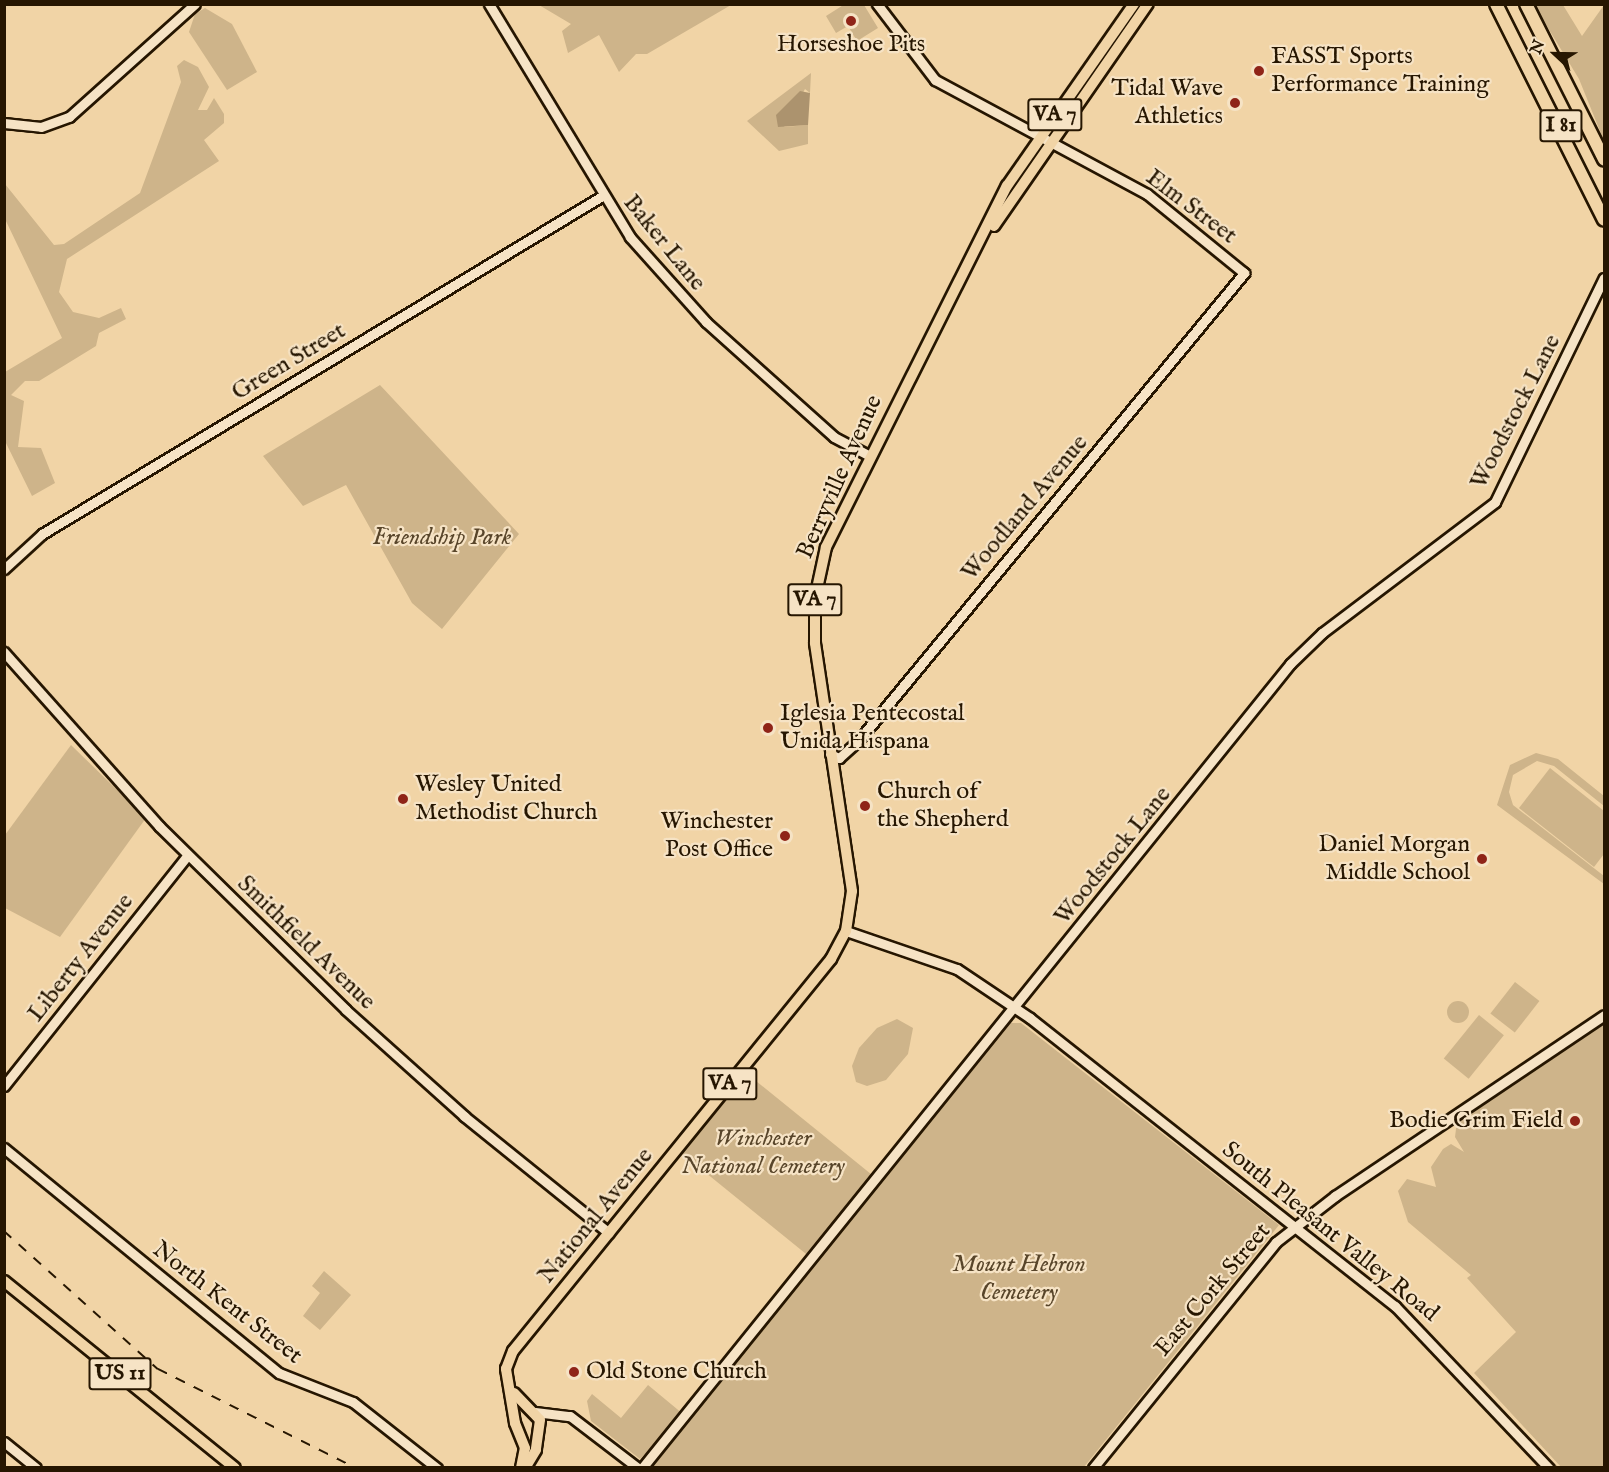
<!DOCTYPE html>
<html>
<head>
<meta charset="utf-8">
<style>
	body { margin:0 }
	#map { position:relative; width:1609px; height:1472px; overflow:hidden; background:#f1d4a6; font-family:"IM FELL English",serif }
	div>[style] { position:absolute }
	.green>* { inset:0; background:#ceb48a; transform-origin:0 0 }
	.round { border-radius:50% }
	.water>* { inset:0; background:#ac936e }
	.roads { filter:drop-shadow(2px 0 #261601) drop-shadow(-2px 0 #261601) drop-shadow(0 2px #261601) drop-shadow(0 -2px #261601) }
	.secondary>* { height:9px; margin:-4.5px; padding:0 4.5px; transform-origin:4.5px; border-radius:4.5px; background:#f6e3c5 }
	.primary>* { height:10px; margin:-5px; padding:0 5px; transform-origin:5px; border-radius:5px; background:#f1d4a6 }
	.highway>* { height:12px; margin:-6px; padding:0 6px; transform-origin:6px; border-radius:6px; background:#f1d4a6 }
	.rail>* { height:1.5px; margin-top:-0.75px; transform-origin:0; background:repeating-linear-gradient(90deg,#261601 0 10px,transparent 0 20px) }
	.dots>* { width:16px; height:16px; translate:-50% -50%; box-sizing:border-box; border:3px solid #f6e3c5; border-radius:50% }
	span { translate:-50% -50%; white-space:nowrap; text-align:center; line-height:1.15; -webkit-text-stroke:4.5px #f6e3c5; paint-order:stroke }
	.shield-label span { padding:2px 4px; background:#f6e3c5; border:2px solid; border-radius:4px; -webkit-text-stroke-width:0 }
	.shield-label { font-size:22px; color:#261601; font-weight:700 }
	.poi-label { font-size:24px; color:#261601 }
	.left { translate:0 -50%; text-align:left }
	.right { translate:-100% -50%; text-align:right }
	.street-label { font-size:24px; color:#261601 }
	.park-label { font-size:24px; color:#58452a; font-style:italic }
	.frame { position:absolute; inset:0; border:6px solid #261601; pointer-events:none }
	.north { position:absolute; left:1525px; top:24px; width:60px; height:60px; -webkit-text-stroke:4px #f6e3c5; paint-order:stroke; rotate:292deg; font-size:16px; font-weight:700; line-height:24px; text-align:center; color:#261601 }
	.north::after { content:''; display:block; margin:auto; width:21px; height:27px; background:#261601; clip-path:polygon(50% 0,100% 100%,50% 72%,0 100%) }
</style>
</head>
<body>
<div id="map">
	<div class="green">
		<div style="clip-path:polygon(845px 4px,864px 5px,878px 28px,857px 41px,848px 26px,836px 33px,826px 16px)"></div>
		<div style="clip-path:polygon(539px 5px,731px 5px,647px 54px,636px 54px,619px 72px,599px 35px,568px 53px,562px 31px,571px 24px)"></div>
		<div style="clip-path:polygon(1534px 5px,1563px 5px,1582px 36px,1604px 5px,1604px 141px,1579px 79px)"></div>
		<div style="clip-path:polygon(205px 8px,232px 24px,257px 72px,227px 90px,189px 32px,195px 14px)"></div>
		<div style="clip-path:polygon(184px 60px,198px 67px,209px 87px,198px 110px,207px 110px,214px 98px,224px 114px,224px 123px,204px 140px,219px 161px,67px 259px,59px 292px,73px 312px,99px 318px,121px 308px,126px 319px,99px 333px,96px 346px,39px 381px,25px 381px,11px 395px,24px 401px,18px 447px,41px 448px,55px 483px,32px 496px,5px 441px,5px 372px,62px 338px,5px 219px,5px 184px,54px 245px,64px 244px,140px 193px,181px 82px,177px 66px)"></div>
		<div style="clip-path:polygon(811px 73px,810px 93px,805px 89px,784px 127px,808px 125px,808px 144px,779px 151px,747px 121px)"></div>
		<div style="clip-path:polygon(380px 385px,519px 534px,442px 629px,412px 603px,346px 485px,303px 506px,263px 456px)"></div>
		<div style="clip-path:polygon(71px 745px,146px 818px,60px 937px,5px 908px,5px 835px)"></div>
		<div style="clip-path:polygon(1536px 753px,1558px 759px,1604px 796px,1604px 806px,1554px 766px,1537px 761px,1513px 775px,1509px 792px,1513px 805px,1604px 876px,1604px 884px,1497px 805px,1510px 765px)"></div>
		<div style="clip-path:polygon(1550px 768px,1604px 811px,1604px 854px,1594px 867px,1519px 808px)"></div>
		<div style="left:1515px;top:982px;width:31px;height:40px;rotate:38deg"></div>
		<div class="round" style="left:1447px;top:1001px;width:22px;height:22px"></div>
		<div style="left:1479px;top:1015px;width:32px;height:56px;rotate:39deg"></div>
		<div style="clip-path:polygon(897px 1019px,913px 1028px,908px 1054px,886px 1080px,867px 1086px,856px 1082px,852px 1066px,859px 1048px,877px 1028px)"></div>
		<div style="clip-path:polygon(1604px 1022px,1604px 1467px,1561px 1467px,1474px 1373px,1516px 1332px,1467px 1278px,1471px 1275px,1408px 1222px,1398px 1191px,1407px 1179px,1436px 1187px,1431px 1167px,1443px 1149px,1451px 1144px,1464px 1152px,1455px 1137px,1457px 1121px)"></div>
		<div style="clip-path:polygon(1011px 1023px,1021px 1023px,1279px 1225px,1084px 1467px,650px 1466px)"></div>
		<div style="left:745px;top:1072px;width:166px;height:103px;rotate:39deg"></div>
		<div style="clip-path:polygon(324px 1271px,351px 1295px,320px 1330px,303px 1316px,320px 1293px,312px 1286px)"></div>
		<div style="clip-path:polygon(648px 1385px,683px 1414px,640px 1459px,591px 1421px,587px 1401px,592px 1394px,621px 1418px)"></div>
	</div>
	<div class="water">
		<div style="clip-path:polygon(800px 91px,810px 93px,808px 125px,778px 127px,776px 115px)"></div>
	</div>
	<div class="roads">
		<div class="secondary">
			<div style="left:489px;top:4px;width:272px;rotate:58.8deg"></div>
			<div style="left:630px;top:237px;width:114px;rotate:48.2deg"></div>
			<div style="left:706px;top:322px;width:172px;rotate:41.9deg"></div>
			<div style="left:834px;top:437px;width:38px;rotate:28deg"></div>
			<div style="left:4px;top:123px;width:37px;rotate:6deg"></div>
			<div style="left:41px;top:127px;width:30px;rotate:-20deg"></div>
			<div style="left:69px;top:117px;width:169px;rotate:-41.9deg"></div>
			<div style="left:4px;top:569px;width:52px;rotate:-42.6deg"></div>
			<div style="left:42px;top:534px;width:654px;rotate:-31.11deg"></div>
			<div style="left:4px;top:652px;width:233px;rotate:48.3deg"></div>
			<div style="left:159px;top:826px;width:262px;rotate:44.5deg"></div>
			<div style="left:346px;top:1010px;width:159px;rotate:41.9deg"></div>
			<div style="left:464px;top:1116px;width:186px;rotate:38.9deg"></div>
			<div style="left:830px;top:754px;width:10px;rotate:24deg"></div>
			<div style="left:839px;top:758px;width:25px;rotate:-42deg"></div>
			<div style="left:858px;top:741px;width:607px;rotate:-50.48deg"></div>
			<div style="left:1244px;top:273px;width:125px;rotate:-140.8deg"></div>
			<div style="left:1147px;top:194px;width:241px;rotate:-151.7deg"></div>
			<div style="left:935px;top:80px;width:96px;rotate:-127.3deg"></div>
			<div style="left:846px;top:931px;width:117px;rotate:18.9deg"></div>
			<div style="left:957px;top:969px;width:88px;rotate:33.9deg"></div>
			<div style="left:1030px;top:1018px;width:465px;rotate:38.3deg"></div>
			<div style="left:1395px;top:1306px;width:224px;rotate:46.5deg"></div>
			<div style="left:4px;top:1086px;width:295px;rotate:-51.5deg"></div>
			<div style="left:4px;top:1148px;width:355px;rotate:39.3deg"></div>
			<div style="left:279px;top:1373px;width:79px;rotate:21.4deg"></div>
			<div style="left:353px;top:1402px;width:107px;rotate:38.2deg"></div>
			<div style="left:535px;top:1412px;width:35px;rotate:7deg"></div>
			<div style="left:570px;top:1416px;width:86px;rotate:37.4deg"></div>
			<div style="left:4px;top:1442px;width:41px;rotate:39.1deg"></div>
			<div style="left:642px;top:1468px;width:1033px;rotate:-51.13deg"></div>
			<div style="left:1290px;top:664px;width:45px;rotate:-44.1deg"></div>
			<div style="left:1322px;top:633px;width:217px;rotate:-37.1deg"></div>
			<div style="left:1495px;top:502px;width:249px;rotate:-64.1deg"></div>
			<div style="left:1093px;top:1468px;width:291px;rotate:-51deg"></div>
			<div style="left:1276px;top:1242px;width:75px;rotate:-37.9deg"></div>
			<div style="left:1335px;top:1196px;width:324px;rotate:-33.9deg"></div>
		</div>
		<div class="primary">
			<div style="left:994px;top:226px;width:270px;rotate:-55.3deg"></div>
			<div style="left:4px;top:1281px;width:297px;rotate:39deg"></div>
			<div style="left:514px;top:1393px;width:37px;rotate:46deg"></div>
			<div style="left:540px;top:1420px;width:30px;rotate:98deg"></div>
			<div style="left:536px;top:1450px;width:21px;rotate:121deg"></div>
			<div style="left:521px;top:1468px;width:20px;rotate:-79deg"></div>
			<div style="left:525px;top:1448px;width:27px;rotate:-112deg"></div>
			<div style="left:515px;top:1423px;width:55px;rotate:-99.5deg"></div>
			<div style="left:506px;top:1369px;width:19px;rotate:-69deg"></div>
			<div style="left:513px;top:1351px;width:505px;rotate:-50.95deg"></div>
			<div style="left:831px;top:959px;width:32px;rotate:-62deg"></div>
			<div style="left:846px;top:931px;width:40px;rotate:-81.5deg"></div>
			<div style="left:852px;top:891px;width:251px;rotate:-98.5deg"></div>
			<div style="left:815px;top:643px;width:45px;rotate:-90deg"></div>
			<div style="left:815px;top:598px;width:52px;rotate:-77.8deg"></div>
			<div style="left:826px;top:547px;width:404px;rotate:-63.4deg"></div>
			<div style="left:1007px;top:186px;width:222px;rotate:-55.1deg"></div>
		</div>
		<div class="highway">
			<div style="left:1496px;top:4px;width:241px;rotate:63.4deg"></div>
			<div style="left:1526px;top:4px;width:174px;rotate:63.3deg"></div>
		</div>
	</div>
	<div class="rail">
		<div style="left:4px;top:1231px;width:207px;rotate:41.9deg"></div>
		<div style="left:158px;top:1369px;width:221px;rotate:26.6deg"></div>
	</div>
	<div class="dots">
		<div style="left:851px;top:21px;background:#8f2418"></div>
		<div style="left:1259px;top:71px;background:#8f2418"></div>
		<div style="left:1235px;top:103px;background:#8f2418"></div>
		<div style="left:768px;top:728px;background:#8f2418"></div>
		<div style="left:403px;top:799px;background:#8f2418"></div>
		<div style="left:865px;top:806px;background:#8f2418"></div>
		<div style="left:785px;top:836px;background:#8f2418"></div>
		<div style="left:1482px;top:859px;background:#8f2418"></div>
		<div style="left:1575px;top:1121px;background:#8f2418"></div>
		<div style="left:574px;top:1372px;background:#8f2418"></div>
	</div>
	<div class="shield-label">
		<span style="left:1055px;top:115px">VA 7</span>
		<span style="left:1561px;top:126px">I 81</span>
		<span style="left:815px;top:600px">VA 7</span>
		<span style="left:730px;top:1084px">VA 7</span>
		<span style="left:120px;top:1374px">US 11</span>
	</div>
	<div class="poi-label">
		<span style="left:851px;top:45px">Horseshoe Pits</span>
		<span class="left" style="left:1271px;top:71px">FASST Sports<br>Performance Training</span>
		<span class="right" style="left:1223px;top:103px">Tidal Wave<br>Athletics</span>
		<span class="left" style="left:780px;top:728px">Iglesia Pentecostal<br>Unida Hispana</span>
		<span class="left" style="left:415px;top:799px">Wesley United<br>Methodist Church</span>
		<span class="left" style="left:877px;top:806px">Church of<br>the Shepherd</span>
		<span class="right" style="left:773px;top:836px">Winchester<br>Post Office</span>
		<span class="right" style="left:1470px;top:859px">Daniel Morgan<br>Middle School</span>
		<span class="right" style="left:1563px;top:1121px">Bodie Grim Field</span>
		<span class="left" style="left:586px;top:1372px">Old Stone Church</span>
	</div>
	<div class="street-label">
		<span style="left:1191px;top:207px;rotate:37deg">Elm Street</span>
		<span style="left:664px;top:243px;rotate:51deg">Baker Lane</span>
		<span style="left:289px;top:362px;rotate:-31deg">Green Street</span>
		<span style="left:1516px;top:412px;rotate:-63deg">Woodstock Lane</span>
		<span style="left:840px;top:477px;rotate:-66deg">Berryville Avenue</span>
		<span style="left:1025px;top:508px;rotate:-50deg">Woodland Avenue</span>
		<span style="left:1113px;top:856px;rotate:-51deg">Woodstock Lane</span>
		<span style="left:306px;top:943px;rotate:44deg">Smithfield Avenue</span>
		<span style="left:81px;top:958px;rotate:-52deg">Liberty Avenue</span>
		<span style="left:596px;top:1216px;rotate:-51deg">National Avenue</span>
		<span style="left:1330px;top:1232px;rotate:39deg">South Pleasant Valley Road</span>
		<span style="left:1213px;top:1290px;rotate:-50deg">East Cork Street</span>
		<span style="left:227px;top:1303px;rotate:38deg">North Kent Street</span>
	</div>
	<div class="park-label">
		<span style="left:442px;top:538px">Friendship Park</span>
		<span style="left:763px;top:1153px">Winchester<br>National Cemetery</span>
		<span style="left:1019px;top:1279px">Mount Hebron<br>Cemetery</span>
	</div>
	<div class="frame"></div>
	<div class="north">N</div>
</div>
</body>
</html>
